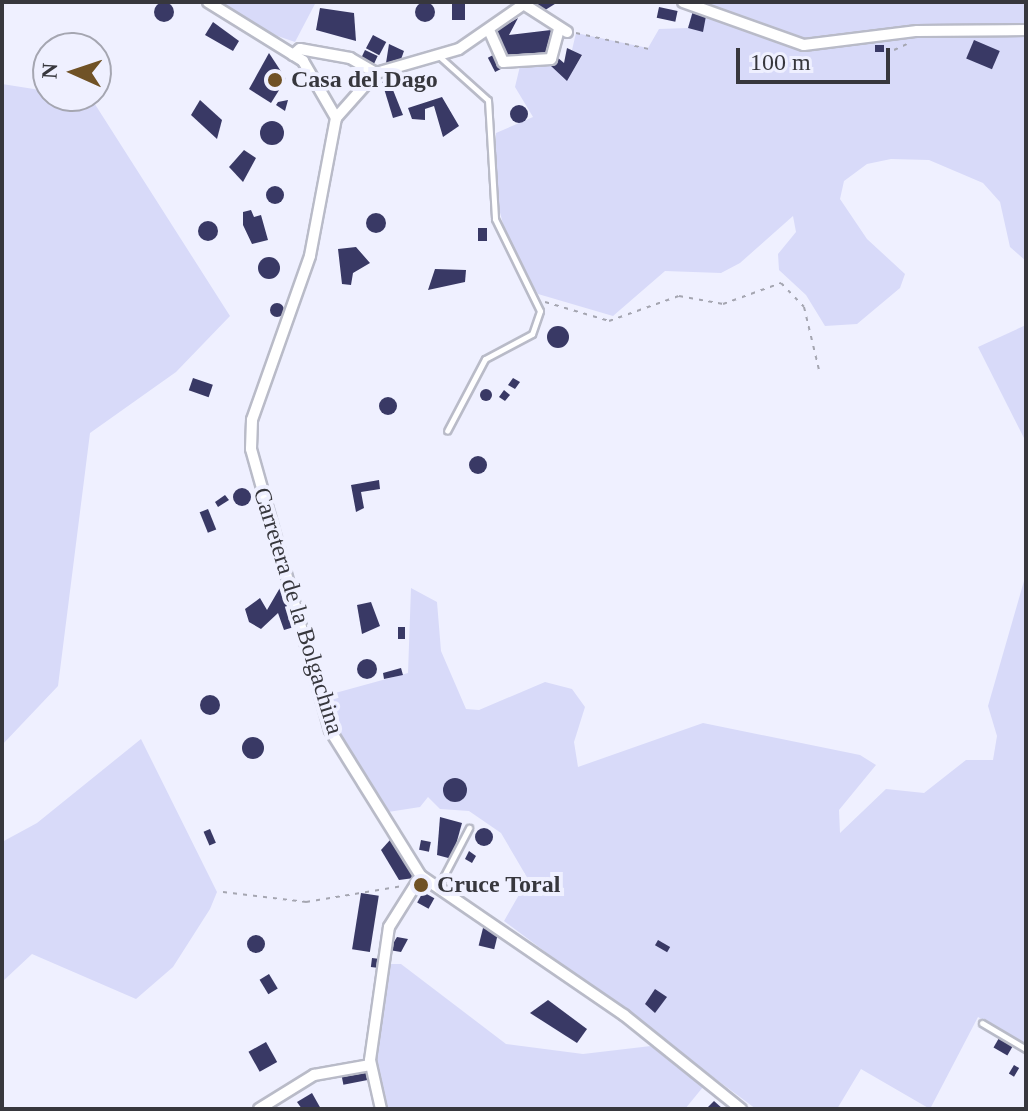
<!DOCTYPE html>
<html>
<head>
<meta charset="utf-8">
<style>
	body { margin:0 }
	#map { position:relative; width:1028px; height:1111px; overflow:hidden; background:#eff0ff; font-family:Georgia,serif }
	div>[style] { position:absolute }
	.green>* { inset:0; background:#d8daf9 }
	.building>* { inset:0; background:#393965; transform-origin:0 0 }
	.round { border-radius:50% }
	.path>* { height:2px; margin-top:-1px; transform-origin:0; background:repeating-linear-gradient(90deg,#a5a6b1 0 4px,transparent 0 10px) }
	.roads { filter:drop-shadow(2px 0 #b9bbc8) drop-shadow(-2px 0 #b9bbc8) drop-shadow(0 2px #b9bbc8) drop-shadow(0 -2px #b9bbc8) }
	.lane>* { height:5px; margin:-2.5px; padding:0 2.5px; transform-origin:2.5px; border-radius:2.5px; background:#fff }
	.street>* { height:10px; margin:-5px; padding:0 5px; transform-origin:5px; border-radius:5px; background:#fff }
	.dots>* { width:22px; height:22px; translate:-50% -50%; box-sizing:border-box; border:4px solid #eff0ff; border-radius:50% }
	span { translate:-50% -50%; white-space:nowrap; text-align:center; line-height:1.15; -webkit-text-stroke:8px #eff0ff; paint-order:stroke }
	.poi-label { font-size:24px; color:#37373d; font-weight:700 }
	.left { translate:0 -50%; text-align:left }
	.street-label { font-size:24px; color:#37373d }
	.frame { position:absolute; inset:0; border:4px solid #37373d; pointer-events:none }
	.north { position:absolute; left:32px; top:32px; width:80px; height:80px; box-sizing:border-box; background:#eff0ff; border:2px solid #a5a6b1; border-radius:50%; rotate:273deg; font-size:22px; font-weight:700; line-height:32px; text-align:center; color:#37373d }
	.north::after { content:''; display:block; margin:auto; width:28px; height:36px; background:#705226; clip-path:polygon(50% 0,100% 100%,50% 72%,0 100%) }
	.scale { position:absolute; left:736px; top:48px; width:154px; height:36px; box-sizing:border-box; border:4px solid #37373d; border-top:0; padding-left:10px; font-size:24px; line-height:28px; white-space:nowrap; color:#37373d; -webkit-text-stroke:6px #eff0ff; paint-order:stroke }
</style>
</head>
<body>
<div id="map">
	<div class="green">
		<div style="clip-path:polygon(220px 2px,316px 2px,295px 42px,260px 30px)"></div>
		<div style="clip-path:polygon(683px 2px,1026px 2px,1026px 261px,1010px 247px,1000px 202px,983px 183px,929px 160px,891px 159px,867px 164px,844px 181px,840px 199px,867px 239px,905px 274px,900px 288px,857px 324px,825px 326px,806px 295px,779px 270px,778px 254px,796px 232px,793px 216px,740px 263px,721px 273px,665px 271px,613px 316px,538px 294px,509px 246px,495px 194px,496px 133px,533px 117px,515px 87px,520px 66px,551px 65px,567px 80px,582px 56px,572px 50px,576px 33px,648px 48px,659px 29px,688px 28px,694px 6px)"></div>
		<div style="clip-path:polygon(2px 84px,91px 98px,230px 316px,176px 372px,90px 433px,58px 686px,2px 745px)"></div>
		<div style="clip-path:polygon(1026px 325px,1026px 442px,978px 347px)"></div>
		<div style="clip-path:polygon(1026px 574px,1026px 1044px,978px 1017px,930px 1109px,861px 1069px,837px 1109px,756px 1109px,504px 921px,528px 879px,501px 833px,469px 811px,440px 809px,428px 797px,420px 807px,388px 812px,344px 745px,328px 695px,408px 673px,411px 588px,437px 602px,441px 651px,466px 709px,479px 710px,545px 682px,572px 689px,585px 707px,574px 742px,578px 767px,703px 723px,860px 755px,876px 765px,839px 810px,840px 833px,886px 789px,924px 793px,966px 760px,993px 760px,997px 736px,988px 706px)"></div>
		<div style="clip-path:polygon(141px 739px,217px 892px,210px 909px,173px 967px,136px 999px,32px 954px,2px 982px,2px 842px,37px 823px)"></div>
		<div style="clip-path:polygon(387px 964px,401px 964px,506px 1044px,583px 1054px,651px 1046px,703px 1087px,685px 1109px,386px 1109px,374px 1064px)"></div>
	</div>
	<div class="building">
		<div class="round" style="left:415px;top:2px;width:20px;height:20px"></div>
		<div class="round" style="left:154px;top:2px;width:20px;height:20px"></div>
		<div style="left:452px;top:2px;width:13px;height:18px"></div>
		<div style="clip-path:polygon(530px 2px,558px 2px,542px 12px)"></div>
		<div style="left:659px;top:7px;width:19px;height:11px;rotate:12deg"></div>
		<div style="clip-path:polygon(320px 8px,354px 13px,356px 41px,316px 30px)"></div>
		<div style="clip-path:polygon(693px 11px,706px 16px,703px 32px,688px 28px)"></div>
		<div style="clip-path:polygon(518px 18px,509px 35px,551px 30px,548px 56px,504px 58px,495px 31px)"></div>
		<div style="clip-path:polygon(213px 22px,239px 41px,233px 51px,205px 35px)"></div>
		<div style="left:373px;top:35px;width:15px;height:15px;rotate:28deg"></div>
		<div style="left:974px;top:40px;width:28px;height:20px;rotate:23deg"></div>
		<div style="clip-path:polygon(389px 44px,404px 51px,400px 62px,386px 63px)"></div>
		<div style="left:875px;top:45px;width:9px;height:7px"></div>
		<div style="clip-path:polygon(567px 48px,582px 55px,567px 81px,551px 66px,557px 57px,564px 63px)"></div>
		<div style="left:365px;top:50px;width:14px;height:10px;rotate:25deg"></div>
		<div style="clip-path:polygon(269px 53px,286px 79px,271px 103px,249px 89px)"></div>
		<div style="left:495px;top:54px;width:16px;height:8px;rotate:63deg"></div>
		<div style="clip-path:polygon(389px 80px,403px 115px,393px 118px,382px 82px)"></div>
		<div style="clip-path:polygon(442px 97px,459px 126px,443px 137px,434px 106px,425px 109px,425px 120px,412px 119px,408px 108px)"></div>
		<div style="clip-path:polygon(200px 100px,222px 120px,217px 139px,191px 115px)"></div>
		<div style="clip-path:polygon(288px 100px,285px 111px,276px 105px,278px 102px)"></div>
		<div class="round" style="left:510px;top:105px;width:18px;height:18px"></div>
		<div class="round" style="left:260px;top:121px;width:24px;height:24px"></div>
		<div style="clip-path:polygon(244px 150px,256px 158px,243px 182px,229px 167px)"></div>
		<div class="round" style="left:266px;top:186px;width:18px;height:18px"></div>
		<div style="clip-path:polygon(251px 210px,254px 217px,261px 215px,268px 240px,252px 244px,243px 225px,243px 212px)"></div>
		<div class="round" style="left:366px;top:213px;width:20px;height:20px"></div>
		<div class="round" style="left:198px;top:221px;width:20px;height:20px"></div>
		<div style="left:478px;top:228px;width:9px;height:13px"></div>
		<div style="clip-path:polygon(356px 247px,370px 263px,353px 273px,351px 285px,342px 284px,338px 249px)"></div>
		<div class="round" style="left:258px;top:257px;width:22px;height:22px"></div>
		<div style="clip-path:polygon(435px 269px,466px 270px,465px 282px,428px 290px)"></div>
		<div class="round" style="left:270px;top:303px;width:14px;height:14px"></div>
		<div class="round" style="left:547px;top:326px;width:22px;height:22px"></div>
		<div style="left:193px;top:378px;width:21px;height:13px;rotate:19deg"></div>
		<div style="clip-path:polygon(513px 378px,520px 382px,515px 389px,508px 385px)"></div>
		<div class="round" style="left:480px;top:389px;width:12px;height:12px"></div>
		<div style="clip-path:polygon(504px 390px,510px 395px,505px 401px,499px 397px)"></div>
		<div class="round" style="left:379px;top:397px;width:18px;height:18px"></div>
		<div class="round" style="left:469px;top:456px;width:18px;height:18px"></div>
		<div style="clip-path:polygon(379px 480px,380px 489px,361px 492px,364px 508px,356px 512px,351px 485px)"></div>
		<div class="round" style="left:233px;top:488px;width:18px;height:18px"></div>
		<div style="clip-path:polygon(225px 495px,229px 500px,218px 507px,215px 502px)"></div>
		<div style="left:208px;top:509px;width:22px;height:9px;rotate:68deg"></div>
		<div style="clip-path:polygon(281px 586px,294px 627px,284px 630px,278px 613px,261px 629px,249px 622px,245px 609px,260px 598px,267px 610px)"></div>
		<div style="clip-path:polygon(371px 602px,380px 626px,362px 634px,357px 605px)"></div>
		<div style="left:398px;top:627px;width:7px;height:12px"></div>
		<div class="round" style="left:357px;top:659px;width:20px;height:20px"></div>
		<div style="clip-path:polygon(401px 668px,403px 675px,384px 679px,383px 673px)"></div>
		<div class="round" style="left:200px;top:695px;width:20px;height:20px"></div>
		<div class="round" style="left:242px;top:737px;width:22px;height:22px"></div>
		<div class="round" style="left:443px;top:778px;width:24px;height:24px"></div>
		<div style="clip-path:polygon(440px 817px,462px 823px,452px 859px,437px 855px)"></div>
		<div class="round" style="left:475px;top:828px;width:18px;height:18px"></div>
		<div style="left:210px;top:829px;width:15px;height:7px;rotate:67deg"></div>
		<div style="clip-path:polygon(390px 840px,414px 878px,399px 880px,381px 850px)"></div>
		<div style="left:421px;top:840px;width:10px;height:10px;rotate:11deg"></div>
		<div style="clip-path:polygon(469px 851px,476px 856px,472px 863px,465px 859px)"></div>
		<div style="left:423px;top:892px;width:13px;height:12px;rotate:29deg"></div>
		<div style="left:361px;top:893px;width:18px;height:57px;rotate:9deg"></div>
		<div style="left:483px;top:928px;width:16px;height:18px;rotate:14deg"></div>
		<div class="round" style="left:247px;top:935px;width:18px;height:18px"></div>
		<div style="clip-path:polygon(397px 937px,408px 939px,401px 952px,389px 950px)"></div>
		<div style="left:658px;top:940px;width:14px;height:6px;rotate:30deg"></div>
		<div style="left:372px;top:958px;width:8px;height:9px;rotate:7deg"></div>
		<div style="left:269px;top:974px;width:17px;height:11px;rotate:59deg"></div>
		<div style="clip-path:polygon(655px 989px,667px 997px,655px 1013px,645px 1004px)"></div>
		<div style="clip-path:polygon(548px 1000px,587px 1029px,577px 1043px,530px 1013px)"></div>
		<div style="left:999px;top:1038px;width:16px;height:11px;rotate:30deg"></div>
		<div style="left:266px;top:1042px;width:23px;height:20px;rotate:61deg"></div>
		<div style="left:1014px;top:1065px;width:6px;height:10px;rotate:31deg"></div>
		<div style="left:367px;top:1070px;width:10px;height:26px;rotate:79deg"></div>
		<div style="clip-path:polygon(312px 1093px,321px 1109px,302px 1109px,297px 1102px)"></div>
		<div style="clip-path:polygon(714px 1101px,723px 1109px,706px 1109px)"></div>
	</div>
	<div class="path">
		<div style="left:576px;top:33px;width:75px;rotate:12.4deg"></div>
		<div style="left:894px;top:50px;width:14px;rotate:-25deg"></div>
		<div style="left:545px;top:302px;width:67px;rotate:16.5deg"></div>
		<div style="left:609px;top:321px;width:74px;rotate:-19.7deg"></div>
		<div style="left:679px;top:296px;width:45px;rotate:10.3deg"></div>
		<div style="left:723px;top:304px;width:62px;rotate:-19.9deg"></div>
		<div style="left:781px;top:283px;width:33px;rotate:46deg"></div>
		<div style="left:804px;top:307px;width:65px;rotate:76.6deg"></div>
		<div style="left:223px;top:892px;width:84px;rotate:6.9deg"></div>
		<div style="left:306px;top:902px;width:98px;rotate:-9.4deg"></div>
	</div>
	<div class="roads">
		<div class="lane">
			<div style="left:440px;top:57px;width:64px;rotate:41.9deg"></div>
			<div style="left:488px;top:100px;width:119px;rotate:86.6deg"></div>
			<div style="left:495px;top:219px;width:102px;rotate:63.9deg"></div>
			<div style="left:540px;top:311px;width:24px;rotate:109deg"></div>
			<div style="left:532px;top:334px;width:53px;rotate:152deg"></div>
			<div style="left:485px;top:359px;width:81px;rotate:117.8deg"></div>
			<div style="left:438px;top:887px;width:67px;rotate:-62.3deg"></div>
			<div style="left:982px;top:1023px;width:51px;rotate:30.6deg"></div>
		</div>
		<div class="street">
			<div style="left:208px;top:2px;width:112px;rotate:31.8deg"></div>
			<div style="left:303px;top:61px;width:66px;rotate:59.9deg"></div>
			<div style="left:336px;top:118px;width:140px;rotate:100.7deg"></div>
			<div style="left:310px;top:256px;width:174px;rotate:109.5deg"></div>
			<div style="left:252px;top:420px;width:29px;rotate:92deg"></div>
			<div style="left:251px;top:449px;width:292px;rotate:74.3deg"></div>
			<div style="left:330px;top:730px;width:172px;rotate:58.1deg"></div>
			<div style="left:421px;top:876px;width:246px;rotate:34.4deg"></div>
			<div style="left:624px;top:1015px;width:150px;rotate:38.8deg"></div>
			<div style="left:683px;top:2px;width:128px;rotate:19.6deg"></div>
			<div style="left:804px;top:45px;width:114px;rotate:-7.1deg"></div>
			<div style="left:917px;top:31px;width:109px;rotate:-0.5deg"></div>
			<div style="left:525px;top:5px;width:50px;rotate:32.7deg"></div>
			<div style="left:489px;top:30px;width:35px;rotate:66deg"></div>
			<div style="left:503px;top:62px;width:48px;rotate:-3.6deg"></div>
			<div style="left:551px;top:59px;width:31px;rotate:-75deg"></div>
			<div style="left:293px;top:55px;width:9px;rotate:-41deg"></div>
			<div style="left:300px;top:49px;width:51px;rotate:10.2deg"></div>
			<div style="left:350px;top:58px;width:30px;rotate:30deg"></div>
			<div style="left:336px;top:118px;width:60px;rotate:-48.4deg"></div>
			<div style="left:376px;top:73px;width:86px;rotate:-16.1deg"></div>
			<div style="left:459px;top:49px;width:83px;rotate:-34.7deg"></div>
			<div style="left:259px;top:1109px;width:65px;rotate:-31.7deg"></div>
			<div style="left:314px;top:1075px;width:57px;rotate:-10.1deg"></div>
			<div style="left:381px;top:1109px;width:50px;rotate:-102.7deg"></div>
			<div style="left:370px;top:1060px;width:134px;rotate:-81.9deg"></div>
			<div style="left:389px;top:927px;width:60px;rotate:-57.9deg"></div>
		</div>
	</div>
	<div class="dots">
		<div style="left:275px;top:80px;background:#705226"></div>
		<div style="left:421px;top:885px;background:#705226"></div>
	</div>
	<div class="poi-label">
		<span class="left" style="left:291px;top:80px">Casa del Dago</span>
		<span class="left" style="left:437px;top:885px">Cruce Toral</span>
	</div>
	<div class="street-label">
		<span style="left:298px;top:611px;rotate:73deg">Carretera de la Bolgachina</span>
	</div>
	<div class="frame"></div>
	<div class="north">N</div>
	<div class="scale">100 m</div>
</div>
</body>
</html>
